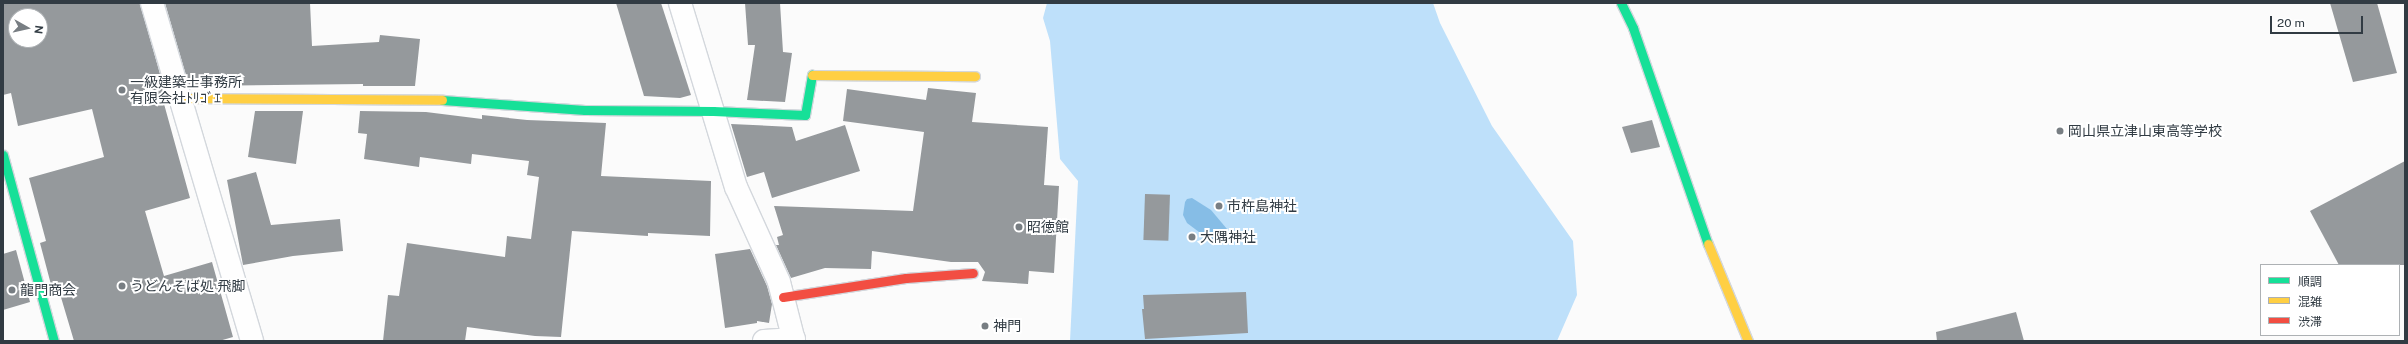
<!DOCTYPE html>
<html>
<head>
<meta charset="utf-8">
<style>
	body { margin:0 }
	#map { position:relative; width:2408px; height:344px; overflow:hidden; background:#fbfbfb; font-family:"Public Sans","Noto Sans JP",sans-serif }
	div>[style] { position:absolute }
	.forest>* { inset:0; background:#bee0fa }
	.water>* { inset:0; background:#86bde6 }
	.building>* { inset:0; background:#95999c; transform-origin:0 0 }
	.roads { filter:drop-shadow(1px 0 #d3d7dc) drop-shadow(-1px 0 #d3d7dc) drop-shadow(0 1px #d3d7dc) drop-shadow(0 -1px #d3d7dc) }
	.street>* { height:22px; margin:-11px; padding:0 11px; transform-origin:11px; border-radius:11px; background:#fefefe }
	.fast>* { height:9px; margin:-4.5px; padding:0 4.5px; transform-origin:4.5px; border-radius:4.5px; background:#16e098 }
	.slow>* { height:9px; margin:-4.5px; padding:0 4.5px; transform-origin:4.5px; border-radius:4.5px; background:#ffcf43 }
	.jam>* { height:9px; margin:-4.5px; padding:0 4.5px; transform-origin:4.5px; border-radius:4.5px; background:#f24e42 }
	.dots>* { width:11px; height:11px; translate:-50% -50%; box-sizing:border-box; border:2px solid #fff; border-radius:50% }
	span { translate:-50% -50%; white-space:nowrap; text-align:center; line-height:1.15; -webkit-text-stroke:4px #fff; paint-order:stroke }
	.poi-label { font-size:14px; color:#313b43 }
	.left { translate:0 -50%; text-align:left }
	.frame { position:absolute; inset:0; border:4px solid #313b43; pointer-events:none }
	.legend { position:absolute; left:2260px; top:264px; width:140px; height:72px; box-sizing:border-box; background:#fff; border:1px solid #adb1b4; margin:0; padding:5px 7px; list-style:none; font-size:12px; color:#313b43 }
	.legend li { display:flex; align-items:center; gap:8px; height:20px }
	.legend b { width:20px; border:1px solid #adb1b4 }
	.north { position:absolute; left:8px; top:8px; width:40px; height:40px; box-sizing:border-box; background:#fff; border:1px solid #adb1b4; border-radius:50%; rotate:98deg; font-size:11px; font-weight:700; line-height:16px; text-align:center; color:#313b43 }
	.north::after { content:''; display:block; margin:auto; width:14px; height:18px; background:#787e83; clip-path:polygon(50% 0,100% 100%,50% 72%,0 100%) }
	.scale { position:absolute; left:2270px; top:16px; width:93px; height:18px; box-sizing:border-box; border:2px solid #313b43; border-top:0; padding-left:5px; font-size:12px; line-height:14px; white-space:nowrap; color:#313b43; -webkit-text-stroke:3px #fff; paint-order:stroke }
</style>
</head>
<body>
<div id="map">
	<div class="forest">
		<div style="clip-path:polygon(1047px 3px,1433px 3px,1440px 23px,1492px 126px,1573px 241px,1577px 295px,1557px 341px,1070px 341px,1078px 181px,1060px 159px,1050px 41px,1043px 18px)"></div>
	</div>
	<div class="water">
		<div style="clip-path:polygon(1192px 198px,1211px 210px,1227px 229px,1229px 233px,1222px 242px,1219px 244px,1211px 241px,1187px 223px,1183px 215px,1185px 202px,1187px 199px)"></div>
	</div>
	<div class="building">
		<div style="clip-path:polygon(evenodd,3px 3px,140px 3px,165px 92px,161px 93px,190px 198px,145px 211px,164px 276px,212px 262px,233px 337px,219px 341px,74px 341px,60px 294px,54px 296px,40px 243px,46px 241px,29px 178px,104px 157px,92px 109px,18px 126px,11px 93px,3px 95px,3px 3px,16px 16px,40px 16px,40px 40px,16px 40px,16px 16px)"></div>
		<div style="clip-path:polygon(165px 3px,310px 3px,312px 46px,379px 42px,380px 35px,420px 39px,415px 86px,363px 86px,363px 84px,189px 86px)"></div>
		<div style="clip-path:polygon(616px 3px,661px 3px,691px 95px,680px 98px,644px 96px)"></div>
		<div style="clip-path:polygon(745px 3px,780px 3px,783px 52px,792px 53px,785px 102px,747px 100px,755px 45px,748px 45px)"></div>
		<div style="clip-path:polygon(2330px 3px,2377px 3px,2397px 73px,2353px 82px)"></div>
		<div style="clip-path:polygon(928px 88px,976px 93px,972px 122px,1048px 127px,1044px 185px,1059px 186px,1054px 273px,1029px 271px,1028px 284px,982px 281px,985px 272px,978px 262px,951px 262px,872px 251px,871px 269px,825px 268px,791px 278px,776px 245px,779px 245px,777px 237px,783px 235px,774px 206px,913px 211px,924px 132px,843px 121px,847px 89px,926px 100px)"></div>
		<div style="clip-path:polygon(255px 111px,303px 111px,296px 164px,248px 157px)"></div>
		<div style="clip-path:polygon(360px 111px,426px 112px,482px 119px,482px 115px,527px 120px,606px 123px,601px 176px,711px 181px,710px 236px,648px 233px,648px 236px,572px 231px,561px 337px,535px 336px,467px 327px,465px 341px,383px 341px,388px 295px,399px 296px,407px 243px,505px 257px,507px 236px,531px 239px,539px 177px,527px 175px,529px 161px,472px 154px,471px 164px,420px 157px,419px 167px,364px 159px,367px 134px,358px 133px)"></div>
		<div style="clip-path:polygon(1652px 120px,1660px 147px,1631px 153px,1622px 127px)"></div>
		<div style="clip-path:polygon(731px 124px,792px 127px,796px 141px,845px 125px,860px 171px,772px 198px,764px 172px,747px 177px)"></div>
		<div style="clip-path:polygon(2405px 161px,2405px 265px,2339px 265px,2310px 211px)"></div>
		<div style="clip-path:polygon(256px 172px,271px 225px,340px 219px,343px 251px,293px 256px,243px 265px,227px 180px)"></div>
		<div style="left:1145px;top:194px;width:25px;height:46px;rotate:2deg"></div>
		<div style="clip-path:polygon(750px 249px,767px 286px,772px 304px,769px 323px,757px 321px,757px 323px,725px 328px,715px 254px)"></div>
		<div style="clip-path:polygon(16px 250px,30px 302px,3px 310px,3px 254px)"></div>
		<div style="clip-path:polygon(1246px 292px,1248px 333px,1145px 339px,1142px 309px,1144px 309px,1143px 295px)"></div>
		<div style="clip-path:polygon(2016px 312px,2024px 341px,1937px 341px,1936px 332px)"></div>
	</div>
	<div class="roads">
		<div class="street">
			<div style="left:152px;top:3px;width:352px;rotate:73.5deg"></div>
			<div style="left:680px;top:3px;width:192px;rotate:73.1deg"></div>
			<div style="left:736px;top:187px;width:104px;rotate:65.6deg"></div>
			<div style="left:779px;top:282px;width:61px;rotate:75.7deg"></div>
			<div style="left:764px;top:341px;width:30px;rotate:-4deg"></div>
		</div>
		<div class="fast">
			<div style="left:1621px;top:3px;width:28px;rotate:64deg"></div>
			<div style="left:1633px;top:28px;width:229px;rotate:70.9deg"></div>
			<div style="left:442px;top:100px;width:143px;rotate:4deg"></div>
			<div style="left:585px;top:110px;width:128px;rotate:0.4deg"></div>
			<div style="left:713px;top:111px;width:92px;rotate:2.5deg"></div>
			<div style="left:805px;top:115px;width:41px;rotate:-80.1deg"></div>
			<div style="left:3px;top:155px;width:193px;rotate:74.7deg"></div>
		</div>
		<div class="slow">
			<div style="left:812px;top:75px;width:163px;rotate:0.4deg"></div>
			<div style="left:180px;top:98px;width:262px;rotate:0.4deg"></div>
			<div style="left:1708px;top:244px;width:105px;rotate:67.6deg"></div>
		</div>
		<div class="jam">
			<div style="left:783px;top:297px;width:124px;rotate:-8.8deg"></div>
			<div style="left:906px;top:278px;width:67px;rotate:-4.3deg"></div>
		</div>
	</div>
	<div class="dots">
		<div style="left:122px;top:90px;background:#787e83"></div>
		<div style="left:2060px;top:131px;background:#787e83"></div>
		<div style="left:1219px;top:206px;background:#787e83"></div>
		<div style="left:1019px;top:227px;background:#787e83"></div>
		<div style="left:1192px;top:237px;background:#787e83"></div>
		<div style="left:122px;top:286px;background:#787e83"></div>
		<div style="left:12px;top:290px;background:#787e83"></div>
		<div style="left:985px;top:326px;background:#787e83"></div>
	</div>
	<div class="poi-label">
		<span class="left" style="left:130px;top:90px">一級建築士事務所<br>有限会社ﾄﾘｺﾞｴ</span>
		<span class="left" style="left:2068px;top:131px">岡山県立津山東高等学校</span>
		<span class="left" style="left:1227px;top:206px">市杵島神社</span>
		<span class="left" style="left:1027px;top:227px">昭徳館</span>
		<span class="left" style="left:1200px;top:237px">大隅神社</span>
		<span class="left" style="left:130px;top:286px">うどんそば処 飛脚</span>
		<span class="left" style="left:20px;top:290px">龍門商会</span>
		<span class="left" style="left:993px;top:326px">神門</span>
	</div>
	<div class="frame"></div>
	<ul class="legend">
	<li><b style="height:5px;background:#16e098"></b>順調</li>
	<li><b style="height:5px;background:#ffcf43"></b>混雑</li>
	<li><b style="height:5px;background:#f24e42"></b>渋滞</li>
	</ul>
	<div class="north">N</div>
	<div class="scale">20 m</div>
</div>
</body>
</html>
